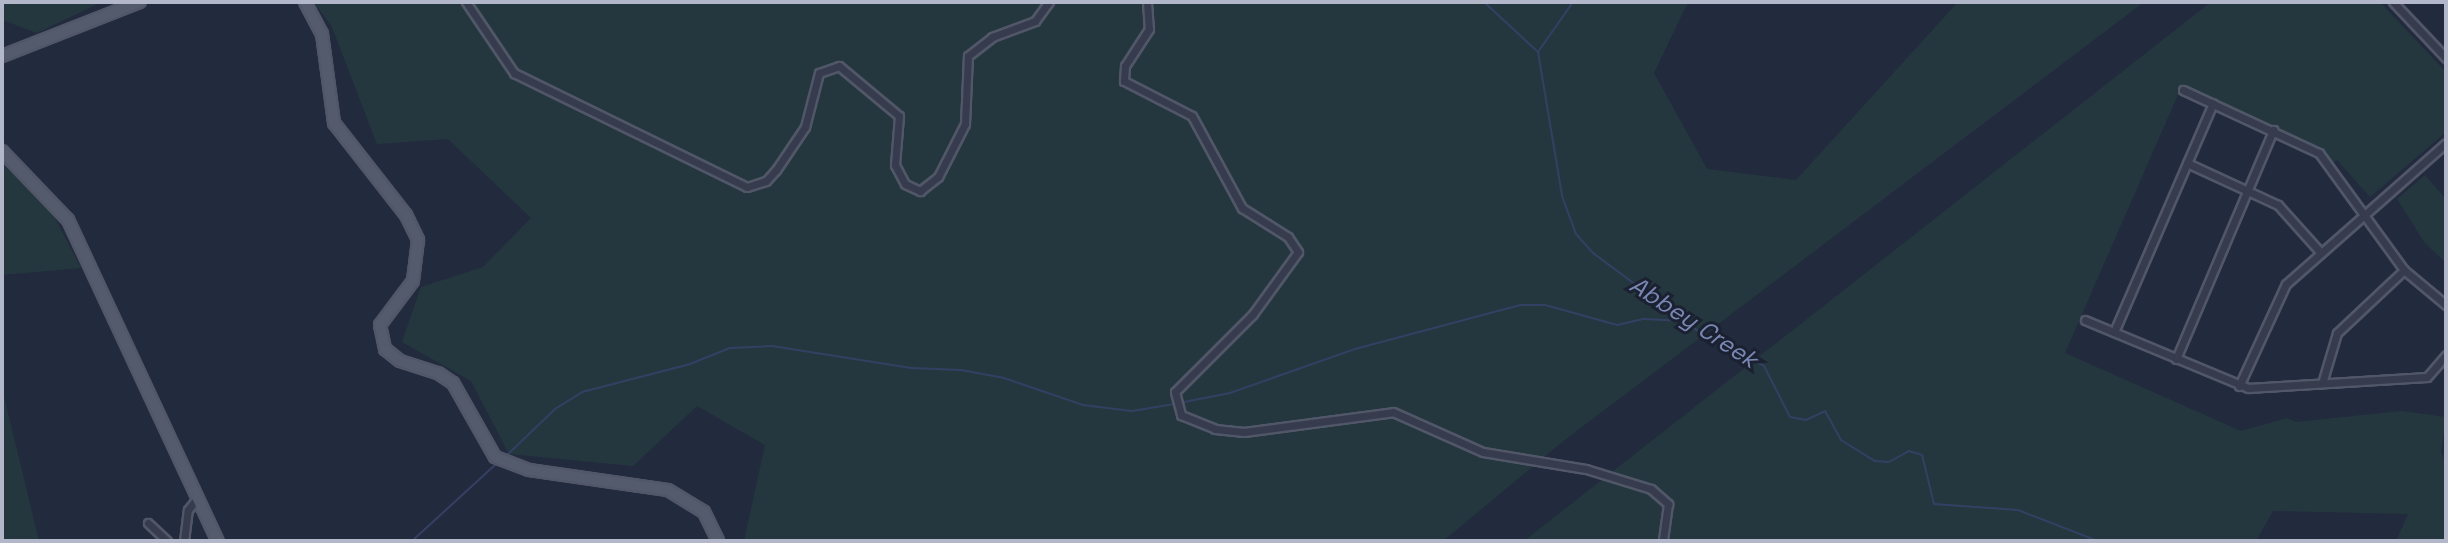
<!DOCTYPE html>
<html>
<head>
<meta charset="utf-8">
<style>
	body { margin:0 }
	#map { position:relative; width:2448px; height:543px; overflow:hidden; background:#222a3d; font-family:"Space Grotesk",sans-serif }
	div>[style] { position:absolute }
	.green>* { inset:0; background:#24373e }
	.stream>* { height:2px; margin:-1px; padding:0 1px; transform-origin:1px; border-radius:1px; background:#344063 }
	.roads { filter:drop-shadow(2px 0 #515768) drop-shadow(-2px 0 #515768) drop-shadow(0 2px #515768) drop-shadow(0 -2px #515768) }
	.minor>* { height:7px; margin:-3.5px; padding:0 3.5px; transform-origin:3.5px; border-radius:3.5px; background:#363c4d }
	.major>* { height:10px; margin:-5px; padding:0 5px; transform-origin:5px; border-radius:5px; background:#545b6d }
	span { translate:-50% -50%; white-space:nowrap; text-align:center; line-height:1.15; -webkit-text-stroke:6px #1c2132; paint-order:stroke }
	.water-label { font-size:24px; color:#7988b2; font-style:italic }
	.frame { position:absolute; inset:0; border:4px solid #b2b7c9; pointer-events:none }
</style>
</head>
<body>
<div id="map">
	<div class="green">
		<div style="clip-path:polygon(2px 2px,102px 2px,37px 33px,2px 20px)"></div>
		<div style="clip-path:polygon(314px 2px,1688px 2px,1654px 73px,1707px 169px,1796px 180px,1958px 2px,2144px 2px,1566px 439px,1443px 541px,744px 541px,765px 445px,697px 406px,633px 466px,509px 454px,471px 381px,402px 342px,421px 287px,483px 267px,531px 218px,448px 139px,377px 144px,332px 27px)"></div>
		<div style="clip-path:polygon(2211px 2px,2380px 2px,2446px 72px,2446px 132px,2370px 197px,2337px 160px,2330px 166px,2315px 151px,2180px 90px,2065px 353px,2241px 431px,2287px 418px,2296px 422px,2401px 411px,2446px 417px,2441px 452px,2446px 464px,2446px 541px,2396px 541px,2408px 514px,2273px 511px,2256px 541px,1524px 541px)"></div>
		<div style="clip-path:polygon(2px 161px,52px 212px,81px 268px,2px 275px)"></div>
		<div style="clip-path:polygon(2425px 175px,2446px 199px,2446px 263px,2424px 242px,2397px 199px)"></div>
		<div style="clip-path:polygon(2px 388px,39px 541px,2px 541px)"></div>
	</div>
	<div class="stream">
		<div style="left:1484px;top:2px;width:74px;rotate:42.8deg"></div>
		<div style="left:1538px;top:52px;width:146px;rotate:80.5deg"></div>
		<div style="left:1562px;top:196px;width:40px;rotate:69.8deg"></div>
		<div style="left:1576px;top:234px;width:25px;rotate:48deg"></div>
		<div style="left:1593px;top:253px;width:131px;rotate:36.6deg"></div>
		<div style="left:1698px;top:331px;width:75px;rotate:27.9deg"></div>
		<div style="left:1764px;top:366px;width:57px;rotate:63deg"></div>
		<div style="left:1790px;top:417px;width:16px;rotate:11deg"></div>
		<div style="left:1806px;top:420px;width:21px;rotate:-25deg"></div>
		<div style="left:1825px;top:411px;width:33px;rotate:61deg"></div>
		<div style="left:1841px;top:440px;width:40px;rotate:32deg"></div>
		<div style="left:1875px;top:461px;width:14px;rotate:4deg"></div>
		<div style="left:1889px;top:462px;width:23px;rotate:-29deg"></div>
		<div style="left:1909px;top:451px;width:14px;rotate:17deg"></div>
		<div style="left:1922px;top:455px;width:50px;rotate:76.2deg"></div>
		<div style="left:1934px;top:504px;width:84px;rotate:4.1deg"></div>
		<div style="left:2018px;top:510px;width:86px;rotate:21.2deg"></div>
		<div style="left:1538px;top:52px;width:61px;rotate:-55deg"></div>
		<div style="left:1179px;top:403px;width:52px;rotate:-11.1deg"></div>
		<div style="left:1230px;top:393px;width:133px;rotate:-19.4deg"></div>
		<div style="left:1355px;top:349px;width:171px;rotate:-14.9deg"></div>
		<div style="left:1520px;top:305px;width:25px"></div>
		<div style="left:1545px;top:305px;width:75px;rotate:15.5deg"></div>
		<div style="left:1617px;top:325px;width:28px;rotate:-13deg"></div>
		<div style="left:1644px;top:319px;width:41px;rotate:2.8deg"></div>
		<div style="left:506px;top:456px;width:68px;rotate:-43.8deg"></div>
		<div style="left:555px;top:409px;width:32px;rotate:-32deg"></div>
		<div style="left:582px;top:392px;width:112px;rotate:-14.5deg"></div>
		<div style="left:690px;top:364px;width:43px;rotate:-21.8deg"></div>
		<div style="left:730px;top:348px;width:42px;rotate:-2.7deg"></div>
		<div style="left:772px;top:346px;width:141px;rotate:9deg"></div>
		<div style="left:911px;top:368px;width:50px;rotate:2.3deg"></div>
		<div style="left:961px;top:370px;width:44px;rotate:10.5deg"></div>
		<div style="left:1004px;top:378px;width:83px;rotate:18.9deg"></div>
		<div style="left:1083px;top:405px;width:49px;rotate:7deg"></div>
		<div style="left:1132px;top:411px;width:43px;rotate:-9.5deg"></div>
		<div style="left:412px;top:541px;width:114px;rotate:-42.5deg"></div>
	</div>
	<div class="roads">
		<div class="minor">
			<div style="left:466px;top:2px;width:86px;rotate:55.9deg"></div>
			<div style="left:514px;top:73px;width:259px;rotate:26.1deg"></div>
			<div style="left:747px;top:187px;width:20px;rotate:-18deg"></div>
			<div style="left:766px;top:181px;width:15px;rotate:-48deg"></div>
			<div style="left:776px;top:170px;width:52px;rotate:-56deg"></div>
			<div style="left:805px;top:127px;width:56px;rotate:-75.5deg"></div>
			<div style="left:819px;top:73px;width:21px;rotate:-19deg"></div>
			<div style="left:839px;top:66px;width:78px;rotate:39.8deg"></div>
			<div style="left:899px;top:116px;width:49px;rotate:94.7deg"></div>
			<div style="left:895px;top:165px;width:21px;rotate:62deg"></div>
			<div style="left:905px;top:184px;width:17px;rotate:25deg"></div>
			<div style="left:920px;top:191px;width:23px;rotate:-38deg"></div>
			<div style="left:938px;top:177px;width:59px;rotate:-63deg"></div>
			<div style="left:965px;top:124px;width:68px;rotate:-87.5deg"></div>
			<div style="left:968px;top:56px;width:31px;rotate:-38deg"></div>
			<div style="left:992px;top:37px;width:46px;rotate:-20.4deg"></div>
			<div style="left:1035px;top:21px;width:24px;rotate:-54deg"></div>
			<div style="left:1147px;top:2px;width:27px;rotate:86deg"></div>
			<div style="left:1149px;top:29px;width:44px;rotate:123deg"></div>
			<div style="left:1125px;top:66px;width:15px;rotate:94deg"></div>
			<div style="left:1124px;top:81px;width:76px;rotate:27.2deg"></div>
			<div style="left:1192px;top:116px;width:105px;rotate:61.5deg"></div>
			<div style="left:1242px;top:208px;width:54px;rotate:32.2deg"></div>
			<div style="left:1288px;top:237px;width:18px;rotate:56deg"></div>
			<div style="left:1298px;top:252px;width:77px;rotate:126deg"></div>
			<div style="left:1253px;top:314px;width:110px;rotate:135deg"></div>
			<div style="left:1175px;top:392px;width:24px;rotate:75deg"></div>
			<div style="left:1181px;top:415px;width:37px;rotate:22deg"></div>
			<div style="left:1215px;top:429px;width:29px;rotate:6deg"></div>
			<div style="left:1244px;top:432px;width:150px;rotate:-7.6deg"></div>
			<div style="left:1393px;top:412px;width:98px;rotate:24deg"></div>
			<div style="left:1483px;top:452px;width:104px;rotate:9.4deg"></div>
			<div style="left:1586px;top:469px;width:68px;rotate:17.1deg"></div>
			<div style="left:1651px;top:489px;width:23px;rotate:41deg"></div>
			<div style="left:1668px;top:504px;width:37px;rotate:98deg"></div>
			<div style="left:2393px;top:2px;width:77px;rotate:46.6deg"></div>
			<div style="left:2183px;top:90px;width:150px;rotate:24.9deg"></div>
			<div style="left:2319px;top:153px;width:145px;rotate:54deg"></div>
			<div style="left:2404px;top:270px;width:55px;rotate:39.8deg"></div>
			<div style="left:2187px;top:163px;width:100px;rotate:24.8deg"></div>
			<div style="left:2278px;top:205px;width:64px;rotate:48.1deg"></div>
			<div style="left:2085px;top:320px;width:177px;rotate:22.6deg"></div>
			<div style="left:2248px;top:388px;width:179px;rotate:-3.5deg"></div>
			<div style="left:2427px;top:377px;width:29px;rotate:-49deg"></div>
			<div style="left:2114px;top:332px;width:249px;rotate:-66.6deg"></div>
			<div style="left:2176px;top:359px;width:249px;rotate:-67deg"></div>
			<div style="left:2323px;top:380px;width:49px;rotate:-73.4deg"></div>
			<div style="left:2337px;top:333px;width:92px;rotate:-43.2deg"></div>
			<div style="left:2239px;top:386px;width:112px;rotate:-65.3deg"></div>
			<div style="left:2286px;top:284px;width:213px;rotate:-41.4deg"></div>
			<div style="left:148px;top:523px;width:26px;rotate:43deg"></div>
			<div style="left:184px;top:541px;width:31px;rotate:-83deg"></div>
			<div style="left:188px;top:510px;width:16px;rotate:-52deg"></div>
		</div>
		<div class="major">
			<div style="left:305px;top:2px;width:36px;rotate:62deg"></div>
			<div style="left:322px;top:34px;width:90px;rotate:82.3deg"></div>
			<div style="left:334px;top:123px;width:117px;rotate:52deg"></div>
			<div style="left:406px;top:215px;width:28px;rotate:64deg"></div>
			<div style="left:418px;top:240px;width:41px;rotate:97deg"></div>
			<div style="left:413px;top:281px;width:55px;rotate:126.9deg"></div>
			<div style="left:380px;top:325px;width:25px;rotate:78deg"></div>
			<div style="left:385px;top:349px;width:19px;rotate:39deg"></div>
			<div style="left:400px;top:361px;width:40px;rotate:18deg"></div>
			<div style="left:438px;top:373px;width:18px;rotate:34deg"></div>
			<div style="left:453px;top:383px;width:85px;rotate:60.4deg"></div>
			<div style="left:495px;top:457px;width:36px;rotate:21deg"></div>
			<div style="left:529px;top:470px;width:140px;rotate:8.2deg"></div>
			<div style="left:668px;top:490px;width:42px;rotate:31.4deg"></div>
			<div style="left:704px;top:512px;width:32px;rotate:64deg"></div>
			<div style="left:2px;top:56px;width:148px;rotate:-21.4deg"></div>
			<div style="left:2px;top:151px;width:95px;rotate:46.3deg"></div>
			<div style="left:68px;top:220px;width:354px;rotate:65deg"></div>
		</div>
	</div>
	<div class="water-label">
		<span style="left:1694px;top:322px;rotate:33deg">Abbey Creek</span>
	</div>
	<div class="frame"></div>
</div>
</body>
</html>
